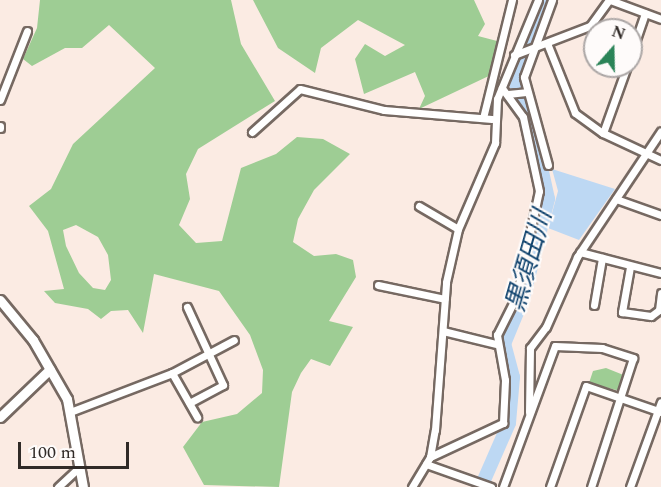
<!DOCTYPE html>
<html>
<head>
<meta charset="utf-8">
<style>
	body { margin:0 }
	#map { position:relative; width:661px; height:487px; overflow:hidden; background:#fbebe3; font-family:Spectral,"Noto Sans JP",serif }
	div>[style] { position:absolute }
	.green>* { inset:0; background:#9ecd94 }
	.water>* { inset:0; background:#bdd8f3 }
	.river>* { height:14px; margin:-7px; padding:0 7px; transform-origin:7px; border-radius:7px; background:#bdd8f3 }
	.roads { filter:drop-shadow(2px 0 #766962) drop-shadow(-2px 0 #766962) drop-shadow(0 2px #766962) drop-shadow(0 -2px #766962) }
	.street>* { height:7px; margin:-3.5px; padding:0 3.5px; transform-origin:3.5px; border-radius:3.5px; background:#fff }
	.secondary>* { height:9px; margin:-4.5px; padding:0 4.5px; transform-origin:4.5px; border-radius:4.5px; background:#fff }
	span { translate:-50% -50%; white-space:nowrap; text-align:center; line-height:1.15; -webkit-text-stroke:4.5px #fefbfa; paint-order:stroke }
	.water-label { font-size:26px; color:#10436e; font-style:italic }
	.north { position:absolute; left:583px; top:18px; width:60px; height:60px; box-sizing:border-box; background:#fefbfa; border:2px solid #aca7a6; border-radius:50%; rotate:20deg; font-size:16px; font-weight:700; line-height:24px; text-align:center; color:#302a27 }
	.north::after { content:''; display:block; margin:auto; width:21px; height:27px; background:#2b8458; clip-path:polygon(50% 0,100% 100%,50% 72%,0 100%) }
	.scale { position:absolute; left:18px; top:442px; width:111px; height:27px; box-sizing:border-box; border:3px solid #302a27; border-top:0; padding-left:8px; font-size:18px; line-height:21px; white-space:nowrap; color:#302a27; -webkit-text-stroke:4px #fefbfa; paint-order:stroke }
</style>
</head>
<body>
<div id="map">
	<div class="green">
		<div style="clip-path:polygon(evenodd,40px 0,231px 0,241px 44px,275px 101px,198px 149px,186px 174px,190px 199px,179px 225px,196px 243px,222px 241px,241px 168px,276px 154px,297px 137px,323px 139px,350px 154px,314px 190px,298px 219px,293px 242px,314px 256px,336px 254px,353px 260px,356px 277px,329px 321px,353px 327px,330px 366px,311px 359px,301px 373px,292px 392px,279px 487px,204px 485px,183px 447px,202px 422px,237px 414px,262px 393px,263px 370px,250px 335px,219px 291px,154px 274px,143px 333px,128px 310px,111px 311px,101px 319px,88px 309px,55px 303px,44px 291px,64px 289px,48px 231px,29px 206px,51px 189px,73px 144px,155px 68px,109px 25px,82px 48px,65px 48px,32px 66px,23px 59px,37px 28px,40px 0,76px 225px,98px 237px,108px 255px,111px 280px,105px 290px,93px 288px,79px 273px,66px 246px,63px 230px,76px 225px)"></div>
		<div style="clip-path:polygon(253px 0,474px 0,485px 24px,478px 36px,497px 41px,493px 74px,419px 109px,425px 96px,415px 72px,364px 94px,355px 59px,365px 44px,385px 56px,405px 45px,358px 20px,321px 48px,315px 73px,278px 48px)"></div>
		<div style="clip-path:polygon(606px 368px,626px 376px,620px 391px,589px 383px,593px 371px)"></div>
	</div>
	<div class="water">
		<div style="clip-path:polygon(552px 169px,615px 189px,579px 240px,548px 228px,558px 191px)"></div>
	</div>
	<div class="river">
		<div style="left:481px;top:487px;width:70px;rotate:-66.4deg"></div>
		<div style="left:509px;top:423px;width:46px;rotate:-85deg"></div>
		<div style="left:513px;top:377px;width:34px;rotate:-105deg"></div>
		<div style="left:504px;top:344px;width:50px;rotate:-67.6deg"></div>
		<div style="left:523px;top:298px;width:102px;rotate:-75.8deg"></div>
		<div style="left:548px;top:199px;width:89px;rotate:-102.3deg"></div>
		<div style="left:529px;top:112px;width:29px;rotate:-115deg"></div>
		<div style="left:517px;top:86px;width:91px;rotate:-71.4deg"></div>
	</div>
	<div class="roads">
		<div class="street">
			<div style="left:610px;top:0;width:54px;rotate:20.4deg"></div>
			<div style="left:547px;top:43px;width:75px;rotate:68.2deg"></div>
			<div style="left:575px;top:113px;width:34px;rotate:36deg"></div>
			<div style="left:631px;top:54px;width:43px;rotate:-71.1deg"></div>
			<div style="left:514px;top:55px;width:81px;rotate:-20.9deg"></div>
			<div style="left:590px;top:26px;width:32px;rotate:-54deg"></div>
			<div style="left:627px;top:66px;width:71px;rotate:109.7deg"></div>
			<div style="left:603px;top:133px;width:64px;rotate:25deg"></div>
			<div style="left:508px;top:94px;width:18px;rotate:-6deg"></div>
			<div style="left:0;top:100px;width:74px;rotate:-68.6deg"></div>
			<div style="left:483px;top:118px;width:122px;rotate:-76.2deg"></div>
			<div style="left:0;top:126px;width:2px;rotate:90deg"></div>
			<div style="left:252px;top:132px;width:64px;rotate:-41.9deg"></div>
			<div style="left:300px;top:89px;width:87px;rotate:14deg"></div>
			<div style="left:384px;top:110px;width:108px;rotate:4.8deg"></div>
			<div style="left:548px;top:165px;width:91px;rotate:-105.3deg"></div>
			<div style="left:524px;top:77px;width:82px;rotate:-70deg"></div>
			<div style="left:616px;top:199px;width:48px;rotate:19.6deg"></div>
			<div style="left:419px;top:206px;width:45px;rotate:30.5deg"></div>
			<div style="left:580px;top:252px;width:84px;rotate:14.5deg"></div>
			<div style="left:630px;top:267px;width:46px;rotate:100.1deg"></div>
			<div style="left:622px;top:312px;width:29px;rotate:8deg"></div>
			<div style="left:651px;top:316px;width:10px;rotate:-37deg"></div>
			<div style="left:659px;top:310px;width:17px;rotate:-83deg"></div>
			<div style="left:378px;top:285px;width:68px;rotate:11.8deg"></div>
			<div style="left:594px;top:305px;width:48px;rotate:-80.3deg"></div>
			<div style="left:187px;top:307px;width:86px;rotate:65.2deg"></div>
			<div style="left:223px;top:385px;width:38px;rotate:152deg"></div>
			<div style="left:443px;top:331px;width:55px;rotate:13.8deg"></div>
			<div style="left:172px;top:373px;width:51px;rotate:60.4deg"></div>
			<div style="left:70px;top:412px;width:109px;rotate:-20.9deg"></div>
			<div style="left:172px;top:373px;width:70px;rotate:-28deg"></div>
			<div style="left:529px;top:412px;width:64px;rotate:-89.1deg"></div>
			<div style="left:530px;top:348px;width:26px;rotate:-53deg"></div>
			<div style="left:546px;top:327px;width:77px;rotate:-66.1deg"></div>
			<div style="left:577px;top:257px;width:151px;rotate:-56.3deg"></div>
			<div style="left:430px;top:457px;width:81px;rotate:-25deg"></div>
			<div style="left:503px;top:423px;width:43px;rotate:-87.3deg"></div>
			<div style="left:505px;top:380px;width:46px;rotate:-100.1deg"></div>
			<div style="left:497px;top:335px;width:42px;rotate:-63.4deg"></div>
			<div style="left:516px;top:297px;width:108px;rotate:-77.8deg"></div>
			<div style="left:539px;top:191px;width:76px;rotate:-102.2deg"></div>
			<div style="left:523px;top:117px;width:36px;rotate:-126deg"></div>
			<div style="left:426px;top:464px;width:69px;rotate:19.5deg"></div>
			<div style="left:58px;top:487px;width:25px;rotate:-43deg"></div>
			<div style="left:412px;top:487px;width:35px;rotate:-59deg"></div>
			<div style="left:430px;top:457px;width:27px;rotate:-80deg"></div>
			<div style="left:435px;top:430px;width:148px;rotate:-85.7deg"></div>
			<div style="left:446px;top:282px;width:54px;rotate:-77.2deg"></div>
			<div style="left:458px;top:229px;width:94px;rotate:-66.7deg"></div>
			<div style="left:495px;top:143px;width:44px;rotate:-87.4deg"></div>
			<div style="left:497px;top:99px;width:107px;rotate:-67.5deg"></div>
			<div style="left:503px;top:487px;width:150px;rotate:-69.8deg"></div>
			<div style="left:555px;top:346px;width:47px;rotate:2.4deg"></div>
			<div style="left:602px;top:348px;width:33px;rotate:18deg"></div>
			<div style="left:633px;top:358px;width:136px;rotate:108deg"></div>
			<div style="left:550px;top:487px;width:107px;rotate:-70.4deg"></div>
			<div style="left:586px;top:386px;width:79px;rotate:19.1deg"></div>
			<div style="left:630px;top:487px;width:90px;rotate:-70deg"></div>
		</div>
		<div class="secondary">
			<div style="left:0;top:300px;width:52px;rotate:50.5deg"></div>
			<div style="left:33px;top:340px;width:68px;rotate:60deg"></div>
			<div style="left:67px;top:399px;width:89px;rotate:79.7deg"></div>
			<div style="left:0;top:417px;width:69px;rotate:-43.8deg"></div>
		</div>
	</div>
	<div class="water-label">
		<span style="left:530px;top:261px;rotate:-74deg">黒須田川</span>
	</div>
	<div class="north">N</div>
	<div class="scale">100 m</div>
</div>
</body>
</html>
